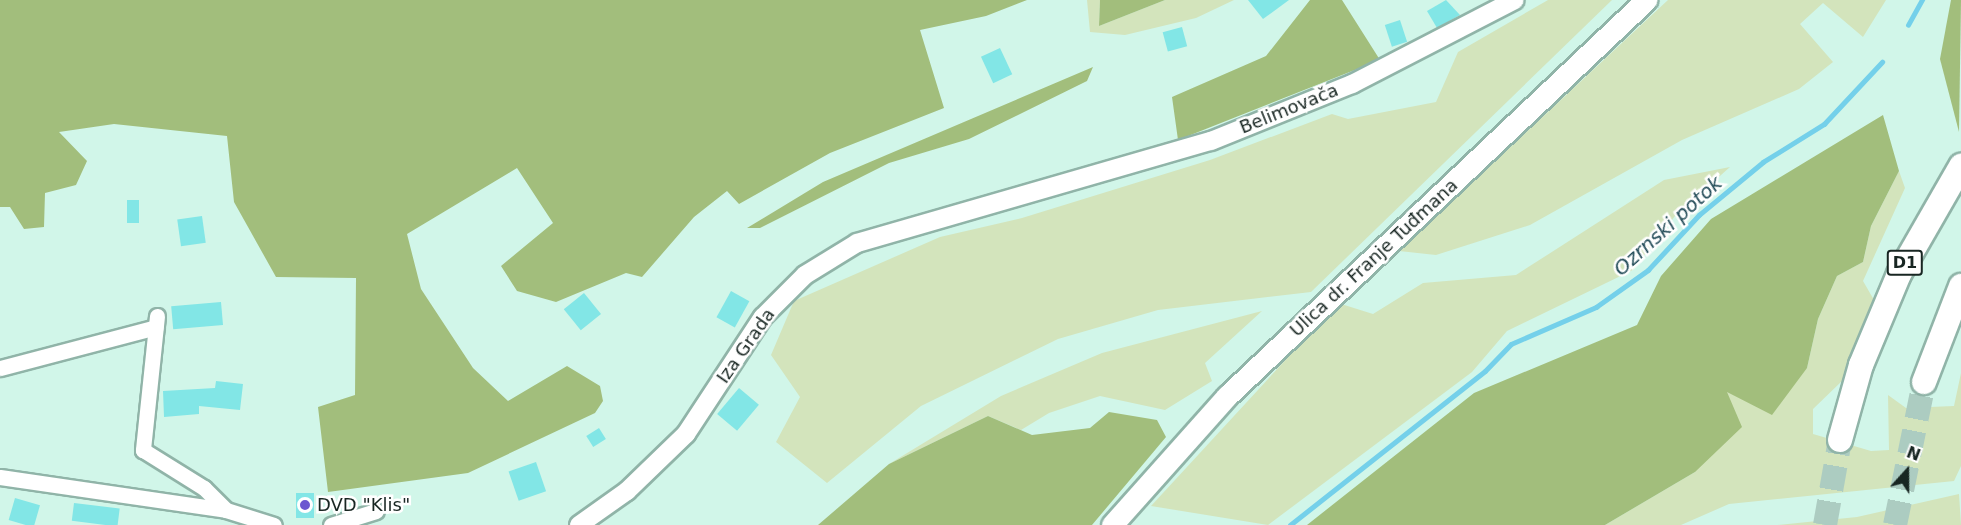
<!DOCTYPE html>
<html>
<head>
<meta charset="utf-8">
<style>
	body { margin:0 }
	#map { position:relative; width:1961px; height:525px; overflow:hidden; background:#d1f6e9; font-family:"DejaVu Sans",sans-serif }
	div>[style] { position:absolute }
	.green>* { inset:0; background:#d3e4bc }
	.forest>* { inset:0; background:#a2be7c }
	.stream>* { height:4.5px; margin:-2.25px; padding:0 2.25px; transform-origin:2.25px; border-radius:2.25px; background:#74d0ea }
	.building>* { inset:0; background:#82e6e6; transform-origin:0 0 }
	.trunk-tunnel>* { height:24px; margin-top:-12px; transform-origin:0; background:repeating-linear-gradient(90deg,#acccc1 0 24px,transparent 0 36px) }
	.roads { filter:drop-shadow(2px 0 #90b4a8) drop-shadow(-2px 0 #90b4a8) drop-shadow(0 2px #90b4a8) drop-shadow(0 -2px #90b4a8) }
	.minor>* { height:15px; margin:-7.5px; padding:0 7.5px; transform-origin:7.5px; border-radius:7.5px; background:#fff }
	.tertiary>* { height:18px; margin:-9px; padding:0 9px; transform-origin:9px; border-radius:9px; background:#fff }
	.secondary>* { height:21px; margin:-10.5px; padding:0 10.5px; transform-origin:10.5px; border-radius:10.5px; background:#fff }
	.trunk>* { height:24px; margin:-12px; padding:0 12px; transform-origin:12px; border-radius:12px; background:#fff }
	.dots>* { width:16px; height:16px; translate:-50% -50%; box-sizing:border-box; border:3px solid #fff; border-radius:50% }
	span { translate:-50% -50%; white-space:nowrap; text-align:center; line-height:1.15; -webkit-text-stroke:5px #fff; paint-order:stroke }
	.shield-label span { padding:2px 4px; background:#fff; border:2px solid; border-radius:4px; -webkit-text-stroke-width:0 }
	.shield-label { font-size:16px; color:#182622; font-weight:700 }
	.street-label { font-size:18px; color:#182622 }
	.poi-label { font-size:18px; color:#182622 }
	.left { translate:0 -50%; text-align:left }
	.water-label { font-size:20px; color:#244d59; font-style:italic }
	.north { position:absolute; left:1877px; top:441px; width:60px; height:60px; -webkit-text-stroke:4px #fff; paint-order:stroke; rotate:21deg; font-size:16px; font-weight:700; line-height:24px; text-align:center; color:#182622 }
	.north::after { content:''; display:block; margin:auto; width:21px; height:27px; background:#182622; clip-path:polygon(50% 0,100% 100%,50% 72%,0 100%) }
</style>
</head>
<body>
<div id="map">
	<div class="green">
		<div style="clip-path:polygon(1087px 0,1100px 0,1099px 26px,1165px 0,1234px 0,1196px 18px,1125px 35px,1090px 32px)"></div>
		<div style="clip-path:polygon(1548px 0,1612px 0,1311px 292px,1158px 310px,1058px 339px,921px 406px,827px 483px,776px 442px,800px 397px,771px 355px,794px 301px,940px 237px,1022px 218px,1210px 160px,1332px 114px,1348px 119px,1436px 102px,1458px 52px)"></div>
		<div style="clip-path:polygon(1668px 0,1886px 0,1863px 37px,1823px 3px,1800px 24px,1833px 62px,1799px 89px,1682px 140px,1530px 225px,1436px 255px,1399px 251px)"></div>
		<div style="clip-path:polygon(1730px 167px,1675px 216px,1633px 270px,1507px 331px,1472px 372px,1268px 525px,1151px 506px,1338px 303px,1373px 314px,1423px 283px,1516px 275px,1664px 180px)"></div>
		<div style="clip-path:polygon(1899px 171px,1905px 188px,1863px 281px,1874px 300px,1842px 381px,1813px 409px,1813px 434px,1871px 451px,1889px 450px,1888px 395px,1906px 408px,1954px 406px,1961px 373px,1961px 466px,1954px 481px,1729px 504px,1681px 525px,1605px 525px,1695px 472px,1726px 392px,1807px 368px,1818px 319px,1837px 276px,1863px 262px,1871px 226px)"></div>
		<div style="clip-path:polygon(1262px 311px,1205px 363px,1212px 381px,1165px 410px,1100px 396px,1049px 413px,1021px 430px,988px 416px,889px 464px,1001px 396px,1102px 353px)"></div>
		<div style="clip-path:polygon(1959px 494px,1961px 525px,1777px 525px,1857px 517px)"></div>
	</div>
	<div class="forest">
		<div style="clip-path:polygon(0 0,1027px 0,986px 16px,920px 30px,944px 108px,830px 153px,739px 204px,727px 191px,694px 217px,642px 277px,626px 273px,556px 302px,517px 291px,501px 266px,553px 223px,517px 168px,407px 234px,421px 289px,473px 368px,508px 401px,567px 366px,600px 386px,603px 401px,595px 413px,468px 473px,328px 492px,318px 407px,355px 395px,356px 278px,276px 277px,234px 202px,227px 136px,114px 124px,59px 132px,87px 161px,76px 185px,45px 193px,44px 227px,24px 229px,10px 207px,0 207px)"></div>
		<div style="clip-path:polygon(1100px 0,1165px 0,1099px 26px)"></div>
		<div style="clip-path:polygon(1310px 0,1342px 0,1380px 60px,1178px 140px,1172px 97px,1266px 56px)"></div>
		<div style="clip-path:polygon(1951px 0,1961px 0,1959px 132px,1940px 59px)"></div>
		<div style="clip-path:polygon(1093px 67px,1087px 81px,969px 139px,889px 163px,760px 228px,747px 228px,823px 182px)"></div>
		<div style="clip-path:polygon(1883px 115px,1899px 171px,1871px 226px,1863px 262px,1837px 276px,1818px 319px,1807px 368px,1772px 415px,1727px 392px,1742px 427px,1695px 472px,1605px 525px,1307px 525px,1474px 393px,1637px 325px,1661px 276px,1711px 219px)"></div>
		<div style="clip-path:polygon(1109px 412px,1157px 420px,1166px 437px,1092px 525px,818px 525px,889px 464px,988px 416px,1032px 435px,1090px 428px)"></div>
	</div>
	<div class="stream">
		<div style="left:1908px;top:25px;width:29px;rotate:-61deg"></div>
		<div style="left:1290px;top:525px;width:248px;rotate:-38.3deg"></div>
		<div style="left:1485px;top:371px;width:37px;rotate:-46deg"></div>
		<div style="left:1511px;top:344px;width:93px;rotate:-23.5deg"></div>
		<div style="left:1596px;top:307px;width:64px;rotate:-35.4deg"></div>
		<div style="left:1648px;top:270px;width:75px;rotate:-47.2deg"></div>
		<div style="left:1699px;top:215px;width:83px;rotate:-39.6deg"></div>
		<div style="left:1763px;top:162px;width:72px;rotate:-31.9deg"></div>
		<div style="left:1824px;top:124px;width:85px;rotate:-46.9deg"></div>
	</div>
	<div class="building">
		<div style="clip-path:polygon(1248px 0,1289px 0,1263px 19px)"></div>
		<div style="clip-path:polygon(1446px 0,1460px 15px,1437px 28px,1427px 11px)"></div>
		<div style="left:1400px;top:20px;width:23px;height:16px;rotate:72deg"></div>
		<div style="left:1182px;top:27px;width:20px;height:20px;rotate:75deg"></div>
		<div style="left:1000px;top:48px;width:29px;height:21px;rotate:65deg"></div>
		<div style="left:127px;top:200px;width:12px;height:23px"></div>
		<div style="left:202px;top:216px;width:27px;height:25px;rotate:82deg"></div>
		<div style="left:731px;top:291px;width:21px;height:30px;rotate:29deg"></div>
		<div style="left:584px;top:293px;width:27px;height:26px;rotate:51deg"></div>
		<div style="left:221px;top:302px;width:23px;height:50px;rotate:85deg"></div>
		<div style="clip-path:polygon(216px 381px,243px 384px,240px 410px,199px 406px,199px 414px,164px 417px,163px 391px,215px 388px)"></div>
		<div style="left:739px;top:388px;width:26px;height:34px;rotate:40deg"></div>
		<div style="left:599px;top:428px;width:13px;height:15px;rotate:58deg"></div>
		<div style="left:536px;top:462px;width:31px;height:29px;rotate:71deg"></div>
		<div style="left:296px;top:493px;width:18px;height:25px"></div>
		<div style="left:15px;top:498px;width:26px;height:23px;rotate:16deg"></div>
		<div style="left:74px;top:503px;width:46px;height:18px;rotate:7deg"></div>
	</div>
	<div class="trunk-tunnel">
		<div style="left:1825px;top:525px;width:86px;rotate:-80deg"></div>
		<div style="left:1895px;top:525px;width:146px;rotate:-78.5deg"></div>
	</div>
	<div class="roads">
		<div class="minor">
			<div style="left:157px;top:316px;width:135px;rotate:96deg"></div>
			<div style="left:143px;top:450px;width:72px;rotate:31.9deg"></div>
			<div style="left:204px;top:488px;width:31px;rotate:45deg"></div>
			<div style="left:0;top:368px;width:161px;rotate:-14.7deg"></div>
			<div style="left:0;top:477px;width:228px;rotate:8.3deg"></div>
			<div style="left:226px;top:510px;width:50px;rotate:17.4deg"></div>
			<div style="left:331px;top:525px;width:47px;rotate:-17.3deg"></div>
		</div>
		<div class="tertiary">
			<div style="left:579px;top:525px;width:59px;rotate:-35.3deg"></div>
			<div style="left:627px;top:491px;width:82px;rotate:-44deg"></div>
			<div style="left:686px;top:434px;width:140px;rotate:-56.7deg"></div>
			<div style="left:763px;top:317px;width:59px;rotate:-45deg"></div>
			<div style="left:805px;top:275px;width:61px;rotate:-31.6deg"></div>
			<div style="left:857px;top:243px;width:368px;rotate:-16.1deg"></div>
			<div style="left:1211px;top:141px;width:152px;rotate:-22deg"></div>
			<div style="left:1352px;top:84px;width:183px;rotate:-27.3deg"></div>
		</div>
		<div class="secondary">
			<div style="left:1112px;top:525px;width:173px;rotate:-48.3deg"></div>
			<div style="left:1227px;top:396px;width:577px;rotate:-43.38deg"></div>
		</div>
		<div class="trunk">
			<div style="left:1924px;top:382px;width:103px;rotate:-68.9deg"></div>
			<div style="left:1840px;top:440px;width:78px;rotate:-74.4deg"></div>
			<div style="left:1861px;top:365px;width:99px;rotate:-67.3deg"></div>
			<div style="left:1899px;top:274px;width:125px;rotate:-60.1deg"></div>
		</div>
	</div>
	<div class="dots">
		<div style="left:305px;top:505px;background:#6c57d0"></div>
	</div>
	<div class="shield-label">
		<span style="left:1905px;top:263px">D1</span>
	</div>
	<div class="street-label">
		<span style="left:1289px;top:109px;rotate:-22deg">Belimovača</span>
		<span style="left:1374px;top:258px;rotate:-43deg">Ulica dr. Franje Tuđmana</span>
		<span style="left:746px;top:346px;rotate:-55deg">Iza Grada</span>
	</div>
	<div class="poi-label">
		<span class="left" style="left:317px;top:505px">DVD "Klis"</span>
	</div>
	<div class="water-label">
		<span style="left:1668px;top:226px;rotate:-42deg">Ozrnski potok</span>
	</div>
	<div class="north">N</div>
</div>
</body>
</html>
